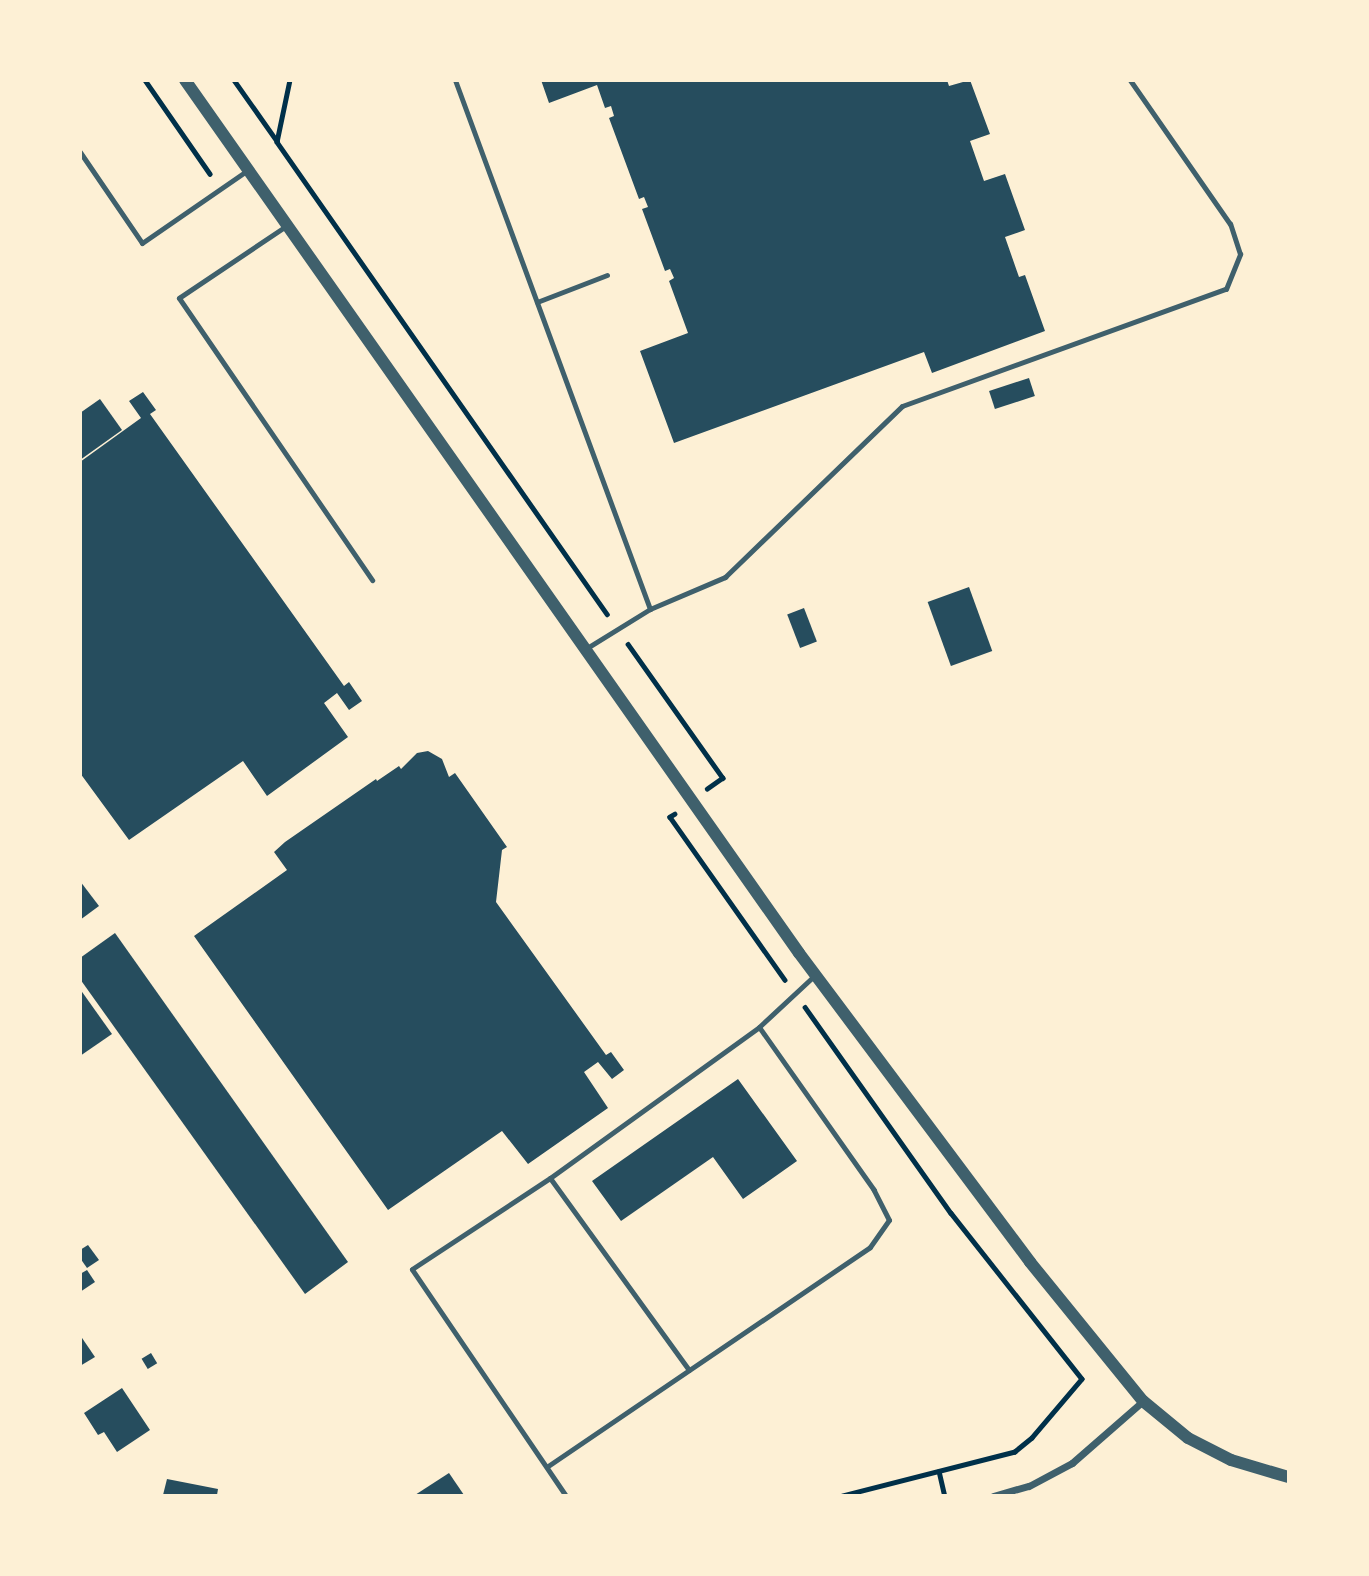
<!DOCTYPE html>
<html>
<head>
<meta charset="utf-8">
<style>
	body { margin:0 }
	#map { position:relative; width:1369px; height:1576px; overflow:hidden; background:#fdf0d5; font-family:"Golos Text",sans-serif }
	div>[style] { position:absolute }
	.building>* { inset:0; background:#264d5e; transform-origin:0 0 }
	.path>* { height:4.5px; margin:-2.25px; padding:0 2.25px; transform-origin:2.25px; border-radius:2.25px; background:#003049 }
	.service>* { height:5px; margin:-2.5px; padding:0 2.5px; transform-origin:2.5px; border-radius:2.5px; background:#3f606c }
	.minor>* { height:7px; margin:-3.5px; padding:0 3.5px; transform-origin:3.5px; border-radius:3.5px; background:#3f606c }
	.tertiary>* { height:12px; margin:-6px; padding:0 6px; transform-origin:6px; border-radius:6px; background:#3f606c }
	span { translate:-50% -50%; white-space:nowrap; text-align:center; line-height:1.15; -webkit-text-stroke:5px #fdf0d5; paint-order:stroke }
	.frame { position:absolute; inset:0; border:82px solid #fdf0d5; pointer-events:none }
</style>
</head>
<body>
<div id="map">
	<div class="building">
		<div style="clip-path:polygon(541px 80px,947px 80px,949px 86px,970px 80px,990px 134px,970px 141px,984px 181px,1005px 174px,1025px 230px,1005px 237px,1019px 277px,1025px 275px,1045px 331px,932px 373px,924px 352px,674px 443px,640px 351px,688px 333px,669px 281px,674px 278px,670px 269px,665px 271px,642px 209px,648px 207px,644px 197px,639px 199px,609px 118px,614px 116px,611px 106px,605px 108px,597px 85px,549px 103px)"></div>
		<div style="left:1029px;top:378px;width:19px;height:42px;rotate:72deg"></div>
		<div style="clip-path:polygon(143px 392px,156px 410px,150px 414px,344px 686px,349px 682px,362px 701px,349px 710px,337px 693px,324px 703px,348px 737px,267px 796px,243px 761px,129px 840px,80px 773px,80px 462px,141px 418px,129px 401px)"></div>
		<div style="clip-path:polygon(100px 399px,122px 430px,80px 460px,80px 413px)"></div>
		<div style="left:969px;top:587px;width:68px;height:44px;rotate:70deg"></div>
		<div style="left:804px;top:608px;width:36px;height:18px;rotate:69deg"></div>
		<div style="clip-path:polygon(428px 751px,442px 759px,449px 777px,455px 773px,507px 847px,502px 850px,496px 902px,606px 1055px,611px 1052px,624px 1070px,612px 1079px,598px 1062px,584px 1072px,608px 1108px,528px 1164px,502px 1131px,388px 1210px,194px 936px,287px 870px,274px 852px,285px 842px,376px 779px,377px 781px,399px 766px,401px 769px,417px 753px)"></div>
		<div style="clip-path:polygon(80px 881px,99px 906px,80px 920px)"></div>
		<div style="clip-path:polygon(115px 933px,348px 1262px,305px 1294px,80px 979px,80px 958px)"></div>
		<div style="clip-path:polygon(80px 989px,112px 1034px,80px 1056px)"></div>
		<div style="clip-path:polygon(738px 1079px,797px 1161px,743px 1199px,713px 1157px,621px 1221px,592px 1181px)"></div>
		<div style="clip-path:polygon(88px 1245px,99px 1260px,87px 1268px,80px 1258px,80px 1250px)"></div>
		<div style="clip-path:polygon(87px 1270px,95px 1282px,80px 1292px,80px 1274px)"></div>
		<div style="clip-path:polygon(80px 1335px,95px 1357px,80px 1366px)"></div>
		<div style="left:151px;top:1353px;width:12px;height:11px;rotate:59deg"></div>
		<div style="clip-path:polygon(122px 1388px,150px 1430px,117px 1452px,104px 1432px,98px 1435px,84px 1413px)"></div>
		<div style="clip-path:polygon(449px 1473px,464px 1495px,415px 1495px)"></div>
		<div style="clip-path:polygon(167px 1479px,218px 1489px,217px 1495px,163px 1495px)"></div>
	</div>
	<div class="path">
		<div style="left:145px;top:80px;width:114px;rotate:55.3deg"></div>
		<div style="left:234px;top:80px;width:75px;rotate:54.8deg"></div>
		<div style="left:290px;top:80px;width:63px;rotate:101.8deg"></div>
		<div style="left:277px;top:142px;width:576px;rotate:55.04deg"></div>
		<div style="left:628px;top:644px;width:164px;rotate:54.7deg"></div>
		<div style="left:723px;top:778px;width:19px;rotate:145deg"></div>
		<div style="left:675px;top:814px;width:6px;rotate:149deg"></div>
		<div style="left:670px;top:817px;width:199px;rotate:54.8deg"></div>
		<div style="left:805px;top:1007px;width:252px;rotate:54.7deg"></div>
		<div style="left:951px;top:1213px;width:211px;rotate:51.7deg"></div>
		<div style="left:1082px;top:1379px;width:77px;rotate:130.3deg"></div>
		<div style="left:1032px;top:1438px;width:22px;rotate:141deg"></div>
		<div style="left:1015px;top:1452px;width:178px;rotate:165.7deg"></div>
		<div style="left:939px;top:1471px;width:26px;rotate:77deg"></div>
	</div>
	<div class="service">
		<div style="left:455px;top:80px;width:564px;rotate:69.77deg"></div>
		<div style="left:650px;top:609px;width:74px;rotate:148.2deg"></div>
		<div style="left:80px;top:152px;width:110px;rotate:55.7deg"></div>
		<div style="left:142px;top:243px;width:129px;rotate:-34.6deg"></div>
		<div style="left:286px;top:226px;width:129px;rotate:146.1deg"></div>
		<div style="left:179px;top:298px;width:342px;rotate:55.6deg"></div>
		<div style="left:537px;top:302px;width:75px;rotate:-21.1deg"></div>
		<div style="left:650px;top:609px;width:82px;rotate:-23.1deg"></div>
		<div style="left:725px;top:577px;width:246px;rotate:-44deg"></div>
		<div style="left:902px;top:406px;width:344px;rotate:-19.9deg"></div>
		<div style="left:1226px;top:289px;width:38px;rotate:-68deg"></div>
		<div style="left:1240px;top:254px;width:32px;rotate:-108deg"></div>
		<div style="left:1230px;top:224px;width:175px;rotate:-124.8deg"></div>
		<div style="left:550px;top:1178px;width:237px;rotate:54.1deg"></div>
		<div style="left:548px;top:1466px;width:389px;rotate:-34.2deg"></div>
		<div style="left:870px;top:1247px;width:33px;rotate:-55deg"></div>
		<div style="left:889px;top:1220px;width:34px;rotate:-117deg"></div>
		<div style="left:874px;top:1190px;width:199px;rotate:-125.2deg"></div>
		<div style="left:566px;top:1496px;width:274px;rotate:-124.2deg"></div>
		<div style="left:412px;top:1269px;width:165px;rotate:-33.4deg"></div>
		<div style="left:550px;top:1178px;width:258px;rotate:-35.8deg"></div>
		<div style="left:759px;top:1027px;width:76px;rotate:-42.9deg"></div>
	</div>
	<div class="minor">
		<div style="left:993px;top:1496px;width:37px;rotate:-16deg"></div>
		<div style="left:1029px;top:1486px;width:49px;rotate:-28.1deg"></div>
		<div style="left:1072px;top:1463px;width:94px;rotate:-41.1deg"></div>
	</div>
	<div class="tertiary">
		<div style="left:185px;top:80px;width:1067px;rotate:54.88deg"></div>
		<div style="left:799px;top:953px;width:386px;rotate:53.2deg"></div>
		<div style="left:1030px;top:1262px;width:179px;rotate:50.9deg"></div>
		<div style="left:1143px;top:1401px;width:58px;rotate:39.4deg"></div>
		<div style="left:1188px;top:1438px;width:48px;rotate:27.1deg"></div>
		<div style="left:1231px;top:1460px;width:59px;rotate:16.6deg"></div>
	</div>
	<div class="frame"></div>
</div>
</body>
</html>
